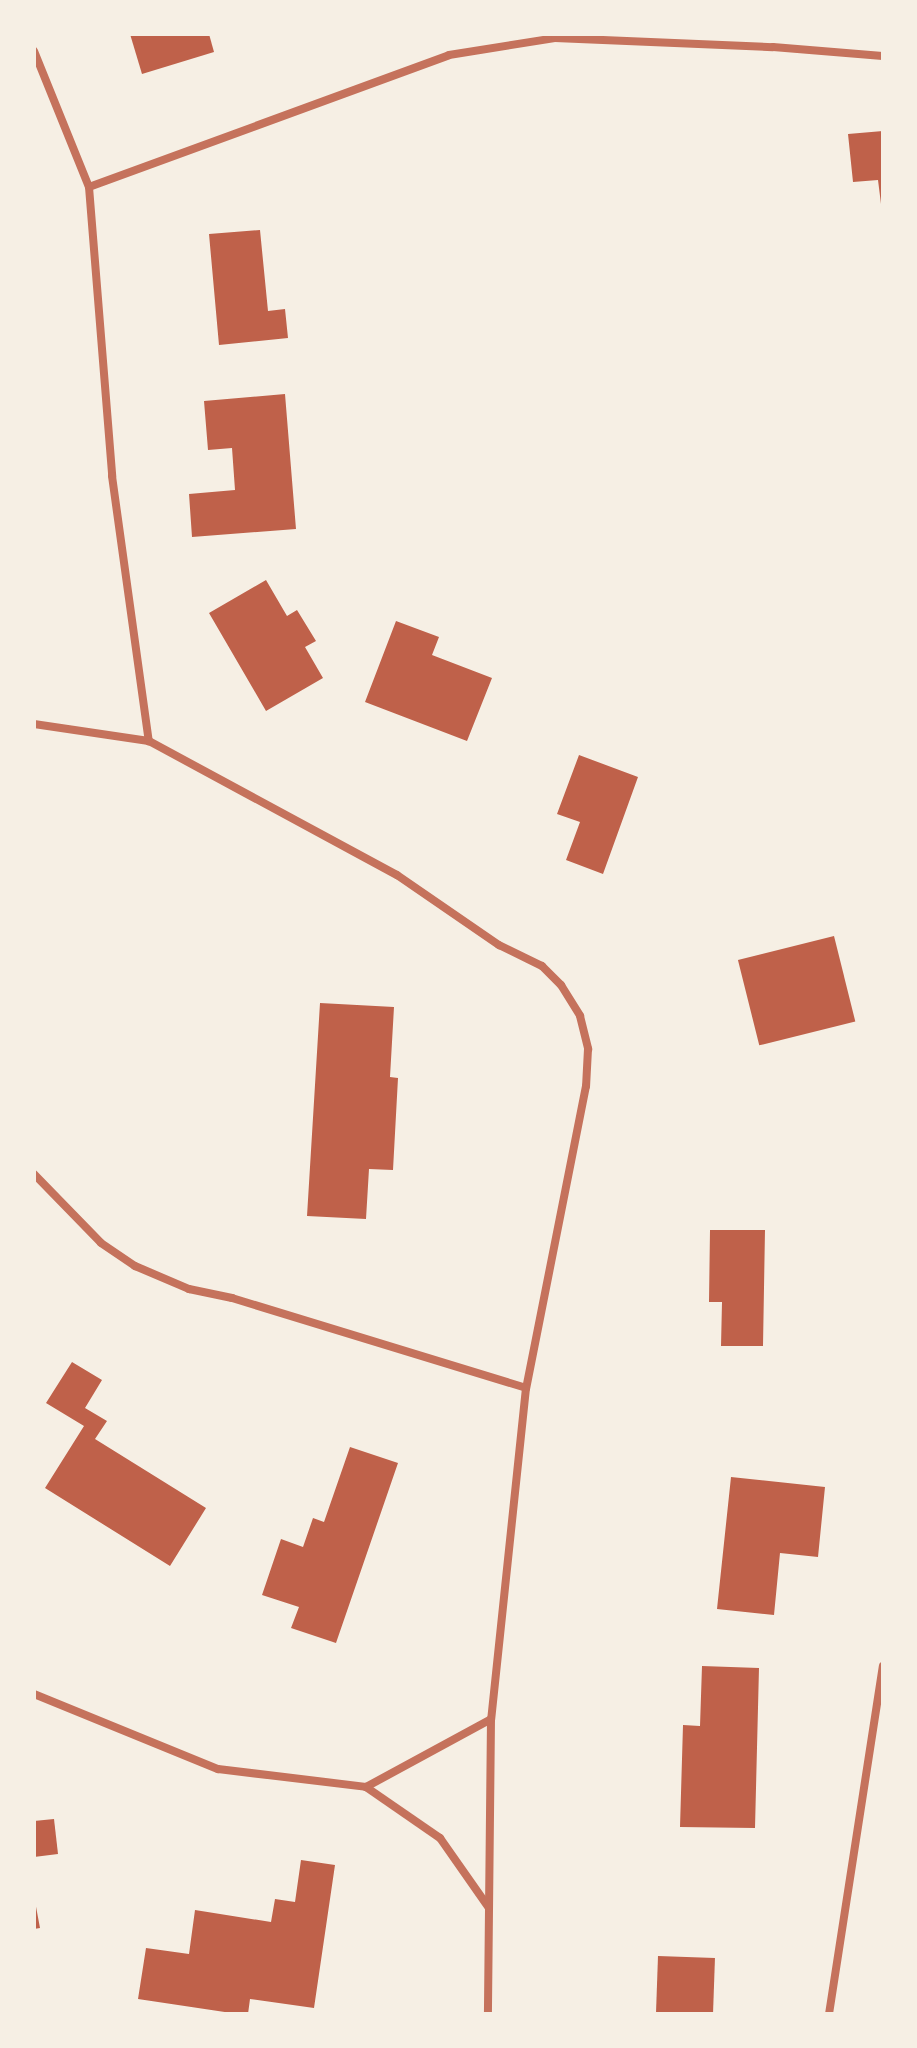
<!DOCTYPE html>
<html>
<head>
<meta charset="utf-8">
<style>
	body { margin:0 }
	#map { position:relative; width:917px; height:2048px; overflow:hidden; background:#f6efe4; font-family:Manrope,sans-serif }
	div>[style] { position:absolute }
	.building>* { inset:0; background:#bf614a; transform-origin:0 0 }
	.minor>* { height:8px; margin:-4px; padding:0 4px; transform-origin:4px; border-radius:4px; background:#c5725c }
	span { translate:-50% -50%; white-space:nowrap; text-align:center; line-height:1.15; -webkit-text-stroke:6px #f6efe4; paint-order:stroke }
	.frame { position:absolute; inset:0; border:36px solid #f6efe4; pointer-events:none }
</style>
</head>
<body>
<div id="map">
	<div class="building">
		<div style="clip-path:polygon(130px 34px,209px 34px,214px 52px,142px 74px)"></div>
		<div style="clip-path:polygon(883px 131px,883px 204px,881px 204px,878px 180px,853px 182px,848px 134px)"></div>
		<div style="clip-path:polygon(260px 230px,268px 311px,285px 309px,288px 338px,219px 345px,209px 234px)"></div>
		<div style="clip-path:polygon(285px 394px,296px 529px,192px 537px,189px 494px,235px 490px,232px 448px,208px 450px,204px 401px)"></div>
		<div style="clip-path:polygon(266px 580px,287px 616px,297px 610px,316px 641px,305px 647px,323px 678px,266px 711px,209px 613px)"></div>
		<div style="clip-path:polygon(396px 621px,439px 637px,432px 655px,492px 678px,467px 741px,365px 702px)"></div>
		<div style="clip-path:polygon(579px 755px,638px 777px,603px 874px,566px 860px,580px 822px,557px 814px)"></div>
		<div style="left:834px;top:936px;width:88px;height:99px;rotate:76deg"></div>
		<div style="clip-path:polygon(320px 1003px,394px 1007px,390px 1077px,398px 1078px,393px 1170px,369px 1169px,366px 1219px,307px 1216px)"></div>
		<div style="clip-path:polygon(710px 1230px,765px 1230px,763px 1346px,721px 1346px,722px 1302px,709px 1302px)"></div>
		<div style="clip-path:polygon(72px 1362px,102px 1380px,85px 1408px,107px 1421px,95px 1439px,206px 1508px,170px 1566px,45px 1488px,84px 1426px,46px 1403px)"></div>
		<div style="clip-path:polygon(350px 1447px,398px 1463px,336px 1643px,291px 1628px,299px 1607px,262px 1595px,281px 1539px,303px 1547px,313px 1518px,324px 1522px)"></div>
		<div style="clip-path:polygon(731px 1477px,825px 1487px,818px 1557px,780px 1553px,774px 1615px,717px 1609px)"></div>
		<div style="clip-path:polygon(702px 1666px,759px 1668px,755px 1828px,680px 1827px,683px 1725px,700px 1726px)"></div>
		<div style="clip-path:polygon(54px 1819px,58px 1854px,34px 1857px,34px 1821px)"></div>
		<div style="clip-path:polygon(301px 1860px,335px 1865px,314px 2008px,250px 1999px,248px 2014px,238px 2014px,138px 1999px,146px 1948px,189px 1954px,195px 1910px,271px 1922px,275px 1899px,295px 1902px)"></div>
		<div style="clip-path:polygon(34px 1896px,40px 1928px,34px 1929px)"></div>
		<div style="left:658px;top:1956px;width:57px;height:56px;rotate:2deg"></div>
	</div>
	<div class="minor">
		<div style="left:34px;top:51px;width:147px;rotate:68deg"></div>
		<div style="left:89px;top:187px;width:290px;rotate:85.4deg"></div>
		<div style="left:112px;top:476px;width:268px;rotate:82.1deg"></div>
		<div style="left:89px;top:187px;width:383px;rotate:-20.1deg"></div>
		<div style="left:449px;top:55px;width:107px;rotate:-9.1deg"></div>
		<div style="left:555px;top:38px;width:218px;rotate:2.4deg"></div>
		<div style="left:773px;top:47px;width:110px;rotate:4.7deg"></div>
		<div style="left:34px;top:724px;width:116px;rotate:8.4deg"></div>
		<div style="left:149px;top:741px;width:282px;rotate:28.4deg"></div>
		<div style="left:397px;top:875px;width:124px;rotate:34.5deg"></div>
		<div style="left:499px;top:945px;width:48px;rotate:26deg"></div>
		<div style="left:542px;top:966px;width:27px;rotate:45deg"></div>
		<div style="left:561px;top:985px;width:36px;rotate:58deg"></div>
		<div style="left:580px;top:1016px;width:34px;rotate:76deg"></div>
		<div style="left:588px;top:1049px;width:37px;rotate:93deg"></div>
		<div style="left:586px;top:1086px;width:308px;rotate:101.2deg"></div>
		<div style="left:526px;top:1388px;width:333px;rotate:96deg"></div>
		<div style="left:491px;top:1719px;width:295px;rotate:90.6deg"></div>
		<div style="left:34px;top:1174px;width:96px;rotate:45.8deg"></div>
		<div style="left:101px;top:1243px;width:41px;rotate:34.1deg"></div>
		<div style="left:135px;top:1266px;width:59px;rotate:23.1deg"></div>
		<div style="left:189px;top:1289px;width:44px;rotate:11.8deg"></div>
		<div style="left:232px;top:1298px;width:307px;rotate:17deg"></div>
		<div style="left:34px;top:1694px;width:199px;rotate:22.2deg"></div>
		<div style="left:218px;top:1769px;width:149px;rotate:6.9deg"></div>
		<div style="left:366px;top:1787px;width:142px;rotate:-28.5deg"></div>
		<div style="left:366px;top:1787px;width:90px;rotate:34.6deg"></div>
		<div style="left:440px;top:1838px;width:85px;rotate:55deg"></div>
		<div style="left:829px;top:2014px;width:352px;rotate:-81.2deg"></div>
	</div>
	<div class="frame"></div>
</div>
</body>
</html>
